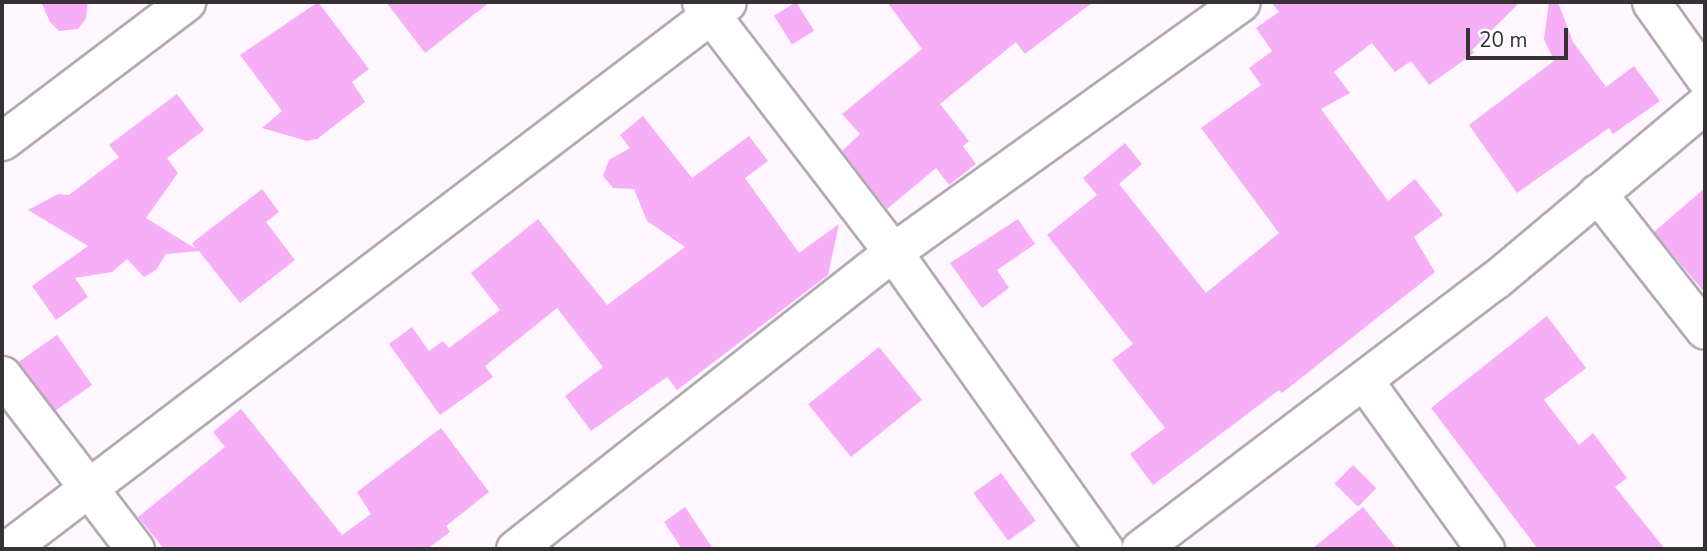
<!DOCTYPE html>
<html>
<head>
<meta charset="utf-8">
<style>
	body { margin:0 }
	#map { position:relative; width:1707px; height:551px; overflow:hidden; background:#fff6ff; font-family:"Nunito Sans",sans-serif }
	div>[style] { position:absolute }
	.building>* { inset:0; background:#f6aff6; transform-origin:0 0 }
	.roads { filter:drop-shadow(2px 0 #b3a9b3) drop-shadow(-2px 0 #b3a9b3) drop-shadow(0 2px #b3a9b3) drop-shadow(0 -2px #b3a9b3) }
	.street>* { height:37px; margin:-18.5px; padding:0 18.5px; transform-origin:18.5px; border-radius:18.5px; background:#fff }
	span { translate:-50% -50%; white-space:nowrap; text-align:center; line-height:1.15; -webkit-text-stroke:5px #fff; paint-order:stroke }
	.frame { position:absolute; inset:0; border:4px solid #353135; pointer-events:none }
	.scale { position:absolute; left:1466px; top:28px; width:102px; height:32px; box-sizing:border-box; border:4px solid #353135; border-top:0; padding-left:9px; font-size:21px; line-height:24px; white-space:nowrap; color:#353135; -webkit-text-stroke:5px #fff; paint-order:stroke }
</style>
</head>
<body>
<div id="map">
	<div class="building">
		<div style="clip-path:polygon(41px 2px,88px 2px,86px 18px,78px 29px,59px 31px,50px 22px)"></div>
		<div style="clip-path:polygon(318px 2px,369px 69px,352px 82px,365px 102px,317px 139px,307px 141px,262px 128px,282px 111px,240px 55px)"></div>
		<div style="clip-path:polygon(386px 2px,490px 2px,425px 53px)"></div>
		<div style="left:796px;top:2px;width:34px;height:26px;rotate:58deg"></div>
		<div style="clip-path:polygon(887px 2px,1093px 2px,1025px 54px,1016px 42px,940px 104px,969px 141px,963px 146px,976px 164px,949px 185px,936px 168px,887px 209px,842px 151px,860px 134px,842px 114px,922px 49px)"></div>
		<div style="clip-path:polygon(1271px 2px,1520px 2px,1472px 50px,1474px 53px,1429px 85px,1411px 61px,1395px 72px,1372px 43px,1334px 72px,1350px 93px,1321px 109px,1388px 201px,1415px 179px,1443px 215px,1414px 237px,1435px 272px,1282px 393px,1279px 390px,1153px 485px,1130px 454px,1165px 428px,1112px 360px,1133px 344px,1047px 235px,1097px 195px,1083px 178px,1125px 143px,1142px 164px,1119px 184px,1206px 293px,1279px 233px,1201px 128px,1261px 85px,1249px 68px,1272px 51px,1256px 28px,1279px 12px)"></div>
		<div style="clip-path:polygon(1549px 2px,1558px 2px,1573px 42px,1606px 87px,1634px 66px,1660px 101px,1613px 134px,1609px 128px,1517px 193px,1469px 125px,1554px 61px,1544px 39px)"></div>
		<div style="clip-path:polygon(177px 94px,204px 130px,167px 158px,178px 173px,146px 218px,196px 249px,192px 243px,262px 189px,279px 212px,266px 222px,295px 260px,240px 303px,199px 251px,166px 254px,156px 270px,144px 277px,127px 259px,112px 272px,75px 278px,88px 297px,56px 320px,32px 286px,88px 246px,28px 210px,58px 194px,69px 195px,119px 157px,109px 145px)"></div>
		<div style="clip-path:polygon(643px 116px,692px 178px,749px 136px,768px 161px,745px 178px,799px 253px,839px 224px,828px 275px,677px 390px,667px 377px,591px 431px,565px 396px,603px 367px,557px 308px,485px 366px,493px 377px,440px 415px,389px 344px,412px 327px,429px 351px,443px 341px,449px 348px,500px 310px,471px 273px,538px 219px,607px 305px,685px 247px,647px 221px,634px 189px,613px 188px,603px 176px,609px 160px,630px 148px,620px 135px)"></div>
		<div style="clip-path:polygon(1705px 188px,1705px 293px,1654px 232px)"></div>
		<div style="clip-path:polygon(1018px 219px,1035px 244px,997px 270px,1009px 288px,982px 308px,950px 263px)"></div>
		<div style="clip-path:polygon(1547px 316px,1586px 368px,1544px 400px,1579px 445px,1593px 433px,1627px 478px,1615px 487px,1665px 549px,1538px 549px,1431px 408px)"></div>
		<div style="left:57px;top:335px;width:61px;height:47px;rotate:55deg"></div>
		<div style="left:879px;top:347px;width:68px;height:91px;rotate:51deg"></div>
		<div style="clip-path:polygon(241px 409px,342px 535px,371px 514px,357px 492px,441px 428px,489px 492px,446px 526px,450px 532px,427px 549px,164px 549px,138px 517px,225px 447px,213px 432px)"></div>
		<div style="left:1353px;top:465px;width:33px;height:26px;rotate:45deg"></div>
		<div style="left:1001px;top:473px;width:59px;height:34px;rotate:54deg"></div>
		<div style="clip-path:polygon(685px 507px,713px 549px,682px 549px,664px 522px)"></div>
		<div style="clip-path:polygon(1363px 507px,1397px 549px,1312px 549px)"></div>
	</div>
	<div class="roads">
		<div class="street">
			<div style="left:701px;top:2px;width:315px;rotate:52.5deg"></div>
			<div style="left:893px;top:252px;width:364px;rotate:54.6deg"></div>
			<div style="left:1651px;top:2px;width:93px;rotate:54.6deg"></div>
			<div style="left:2px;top:141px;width:231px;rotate:-37.1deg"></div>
			<div style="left:1597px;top:193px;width:174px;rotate:51.8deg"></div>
			<div style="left:2px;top:375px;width:219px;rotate:52.6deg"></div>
			<div style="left:1365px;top:382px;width:206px;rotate:54.3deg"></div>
			<div style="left:8px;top:549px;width:903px;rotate:-37.26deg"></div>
			<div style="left:515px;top:549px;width:481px;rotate:-38.2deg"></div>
			<div style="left:893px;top:252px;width:428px;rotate:-35.7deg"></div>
			<div style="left:1140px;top:549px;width:445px;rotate:-37.2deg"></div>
			<div style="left:1495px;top:280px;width:274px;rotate:-40deg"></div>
		</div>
	</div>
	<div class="frame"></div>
	<div class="scale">20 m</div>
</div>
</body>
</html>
